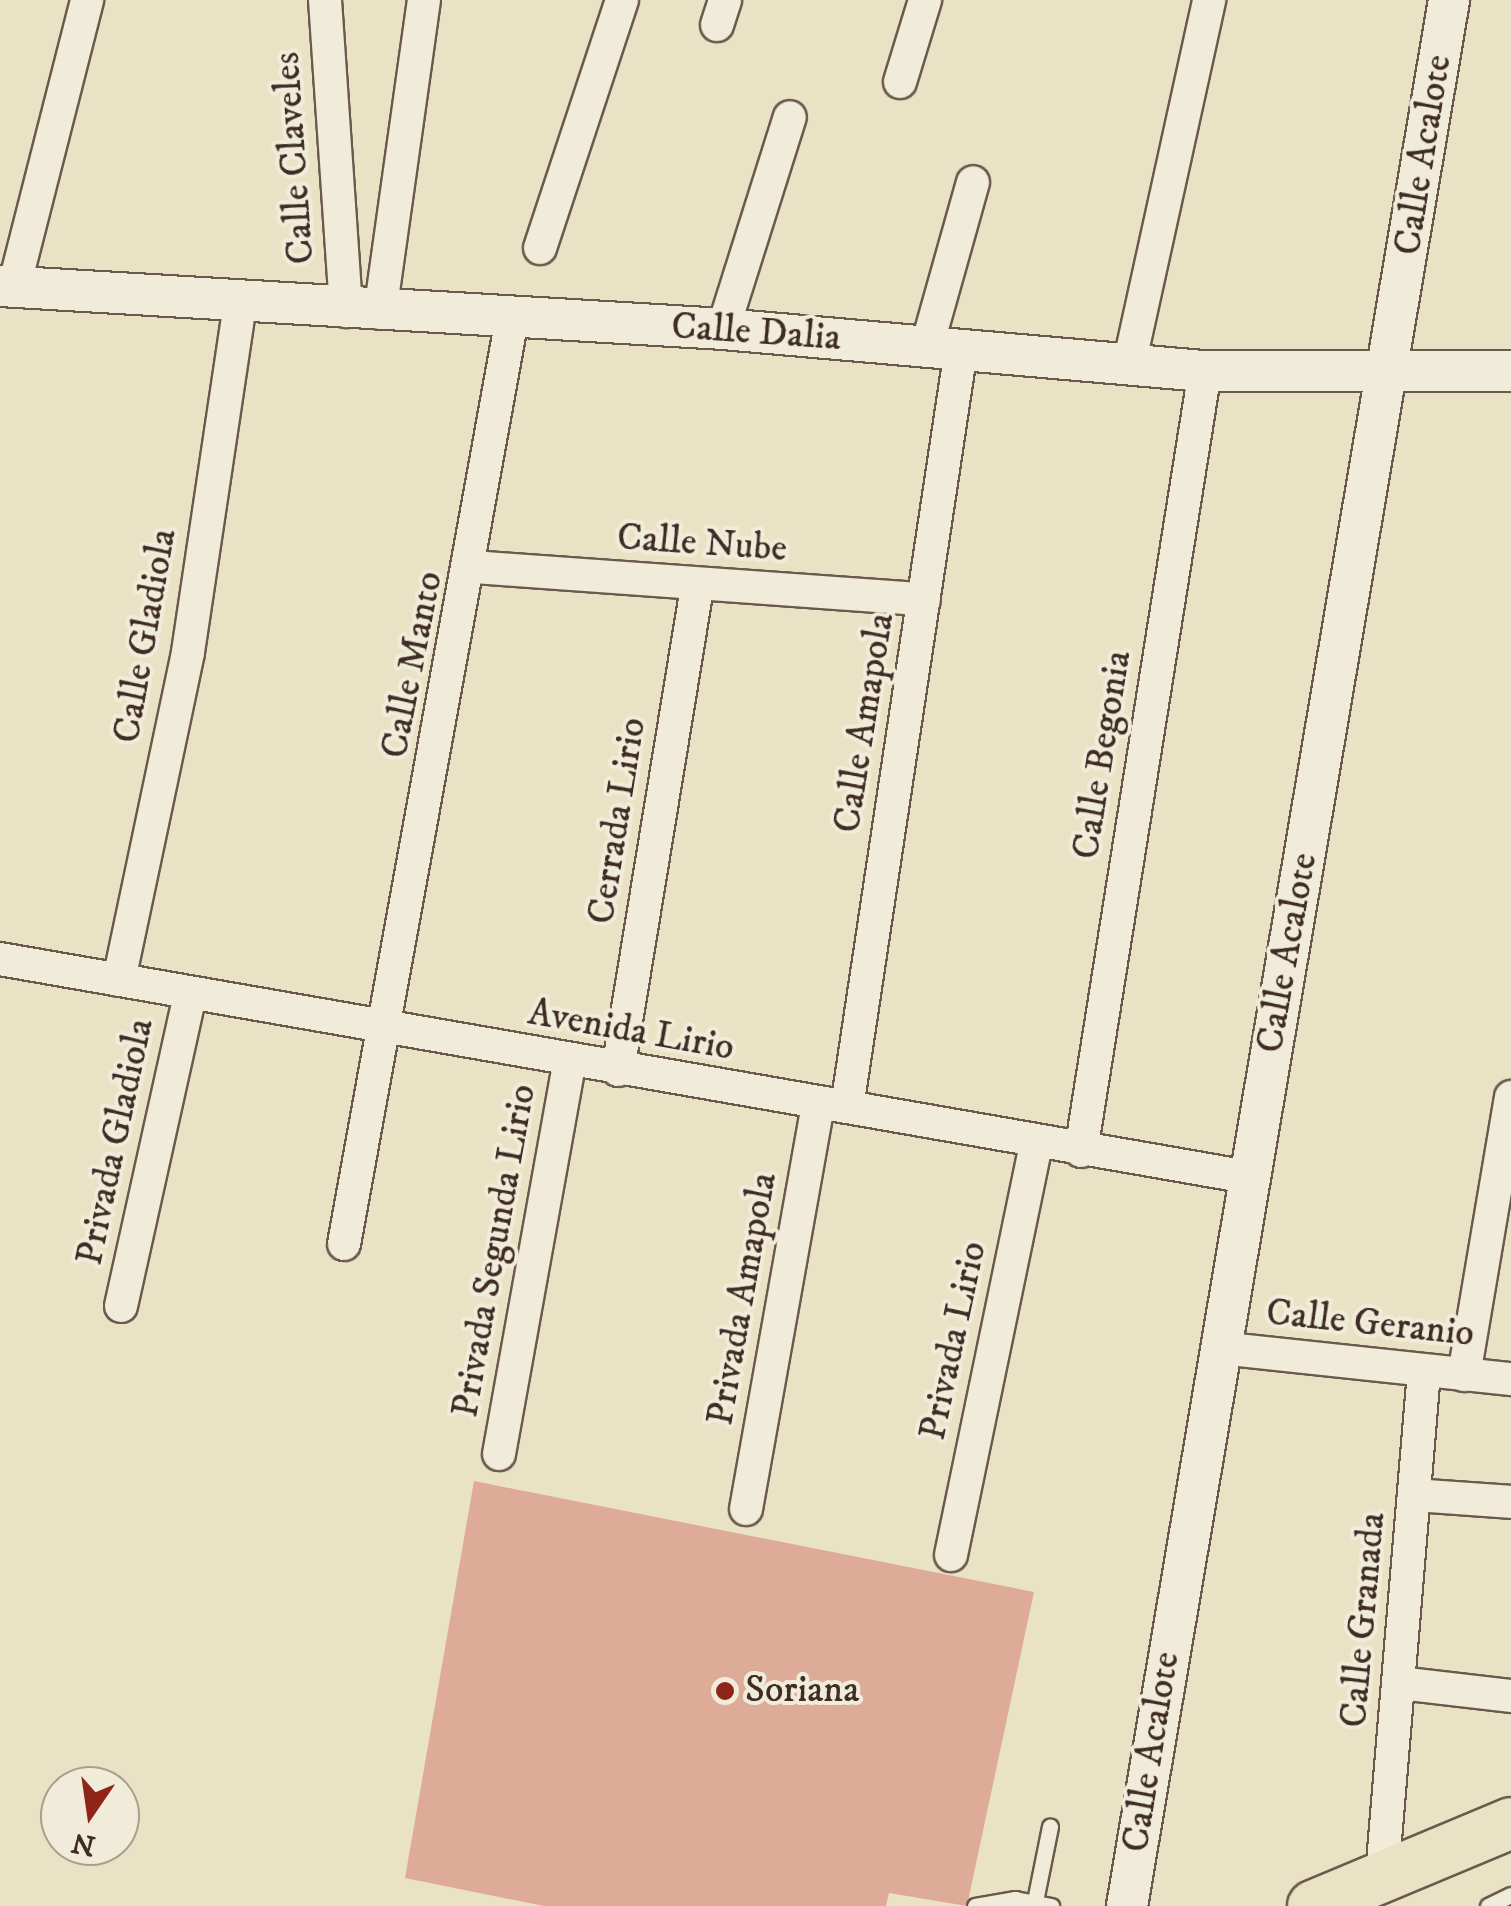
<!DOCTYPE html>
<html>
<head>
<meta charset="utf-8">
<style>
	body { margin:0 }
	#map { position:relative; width:1511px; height:1906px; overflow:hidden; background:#eae2c4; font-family:"IM FELL DW Pica",serif }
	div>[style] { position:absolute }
	.building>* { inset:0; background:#deab99 }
	.roads { filter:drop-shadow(2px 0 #695a4d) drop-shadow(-2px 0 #695a4d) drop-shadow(0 2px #695a4d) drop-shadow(0 -2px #695a4d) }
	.service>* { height:15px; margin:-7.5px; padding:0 7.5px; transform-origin:7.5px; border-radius:7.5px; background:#f1ecd9 }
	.minor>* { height:32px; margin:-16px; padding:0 16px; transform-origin:16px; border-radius:16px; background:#f1ecd9 }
	.tertiary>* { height:40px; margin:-20px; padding:0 20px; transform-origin:20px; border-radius:20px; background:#f1ecd9 }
	.primary>* { height:50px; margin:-25px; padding:0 25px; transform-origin:25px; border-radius:25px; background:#eae2c4 }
	.dots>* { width:28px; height:28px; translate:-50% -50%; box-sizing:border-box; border:5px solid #f1ecd9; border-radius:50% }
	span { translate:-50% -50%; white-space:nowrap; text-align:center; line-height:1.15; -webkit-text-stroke:8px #f1ecd9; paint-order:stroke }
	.street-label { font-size:38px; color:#3e2c25 }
	.poi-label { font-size:38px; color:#3e2c25 }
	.left { translate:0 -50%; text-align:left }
	.north { position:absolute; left:40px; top:1766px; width:100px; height:100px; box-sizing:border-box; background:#f1ecd9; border:2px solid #a99f91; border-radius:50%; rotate:193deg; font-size:28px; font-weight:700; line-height:40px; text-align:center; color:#3e2c25 }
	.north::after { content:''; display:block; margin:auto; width:35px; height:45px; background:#8f2418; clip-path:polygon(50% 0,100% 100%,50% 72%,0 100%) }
</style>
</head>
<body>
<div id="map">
	<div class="building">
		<div style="clip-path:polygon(474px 1481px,1034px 1592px,967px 1906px,889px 1893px,886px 1906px,544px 1906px,405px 1878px)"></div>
	</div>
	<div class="roads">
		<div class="service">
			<div style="left:975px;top:1906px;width:41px;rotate:-9.9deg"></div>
			<div style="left:1015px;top:1899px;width:37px;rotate:11deg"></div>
			<div style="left:1034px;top:1906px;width:81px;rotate:-78.6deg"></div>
			<div style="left:1488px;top:1906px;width:25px;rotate:-26deg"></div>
		</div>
		<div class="minor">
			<div style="left:325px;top:0;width:312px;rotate:86.1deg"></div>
			<div style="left:717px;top:25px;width:26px;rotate:-72deg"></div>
			<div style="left:900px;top:82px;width:86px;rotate:-73deg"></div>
			<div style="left:540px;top:248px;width:261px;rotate:-71.7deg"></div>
			<div style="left:14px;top:287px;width:296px;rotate:-75.7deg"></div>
			<div style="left:380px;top:313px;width:316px;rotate:-82deg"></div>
			<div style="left:723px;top:329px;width:222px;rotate:-72.5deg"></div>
			<div style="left:927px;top:346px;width:170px;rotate:-74.3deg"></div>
			<div style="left:1129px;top:365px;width:374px;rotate:-77.6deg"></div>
			<div style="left:473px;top:567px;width:452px;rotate:4.1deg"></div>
			<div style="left:0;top:959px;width:1267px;rotate:9.91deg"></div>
			<div style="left:119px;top:980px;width:335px;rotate:-78.1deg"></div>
			<div style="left:188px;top:652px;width:352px;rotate:-81.5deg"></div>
			<div style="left:618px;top:1070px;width:491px;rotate:-80.7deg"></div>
			<div style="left:847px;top:1107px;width:766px;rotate:-81.44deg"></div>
			<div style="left:1081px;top:1151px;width:790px;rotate:-80.97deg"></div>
			<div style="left:344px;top:1244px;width:940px;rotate:-79.71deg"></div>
			<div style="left:121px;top:1306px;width:319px;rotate:-77.5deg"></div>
			<div style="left:1220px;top:1348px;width:293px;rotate:6.1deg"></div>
			<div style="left:1464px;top:1375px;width:282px;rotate:-80.4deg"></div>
			<div style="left:499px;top:1454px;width:397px;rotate:-79.8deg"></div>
			<div style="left:1414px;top:1495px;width:97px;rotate:4.1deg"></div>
			<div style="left:746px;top:1509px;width:411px;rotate:-79.9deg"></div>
			<div style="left:951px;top:1555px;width:420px;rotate:-78.3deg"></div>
			<div style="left:1399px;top:1683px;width:113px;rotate:6.6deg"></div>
			<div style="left:1382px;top:1875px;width:505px;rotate:-85.23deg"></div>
		</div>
		<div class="tertiary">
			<div style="left:0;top:286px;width:724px;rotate:3.4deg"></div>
			<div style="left:723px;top:329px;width:484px;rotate:5deg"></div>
			<div style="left:1205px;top:371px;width:306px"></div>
			<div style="left:1127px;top:1906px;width:1933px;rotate:-80.41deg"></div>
		</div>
		<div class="primary">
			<div style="left:1313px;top:1906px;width:215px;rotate:-22.7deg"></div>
		</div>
	</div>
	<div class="dots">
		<div style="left:725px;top:1691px;background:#8f2418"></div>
	</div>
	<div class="street-label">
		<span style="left:1424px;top:155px;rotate:-81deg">Calle Acalote</span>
		<span style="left:295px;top:158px;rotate:-94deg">Calle Claveles</span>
		<span style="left:756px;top:333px;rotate:4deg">Calle Dalia</span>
		<span style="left:702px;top:544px;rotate:4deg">Calle Nube</span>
		<span style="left:146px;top:636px;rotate:-80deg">Calle Gladiola</span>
		<span style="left:413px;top:665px;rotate:-79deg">Calle Manto</span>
		<span style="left:865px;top:723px;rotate:-81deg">Calle Amapola</span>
		<span style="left:1103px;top:755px;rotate:-81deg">Calle Begonia</span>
		<span style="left:618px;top:821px;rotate:-81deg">Cerrada Lirio</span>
		<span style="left:1288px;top:953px;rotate:-80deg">Calle Acalote</span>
		<span style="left:631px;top:1031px;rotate:10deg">Avenida Lirio</span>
		<span style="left:116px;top:1142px;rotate:-78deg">Privada Gladiola</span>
		<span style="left:495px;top:1251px;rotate:-80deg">Privada Segunda Lirio</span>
		<span style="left:743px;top:1299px;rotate:-80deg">Privada Amapola</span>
		<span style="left:1370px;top:1324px;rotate:6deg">Calle Geranio</span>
		<span style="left:954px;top:1341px;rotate:-78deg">Privada Lirio</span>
		<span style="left:1364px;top:1620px;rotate:-85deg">Calle Granada</span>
		<span style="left:1152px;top:1752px;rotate:-81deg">Calle Acalote</span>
	</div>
	<div class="poi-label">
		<span class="left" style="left:745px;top:1691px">Soriana</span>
	</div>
	<div class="north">N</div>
</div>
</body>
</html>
